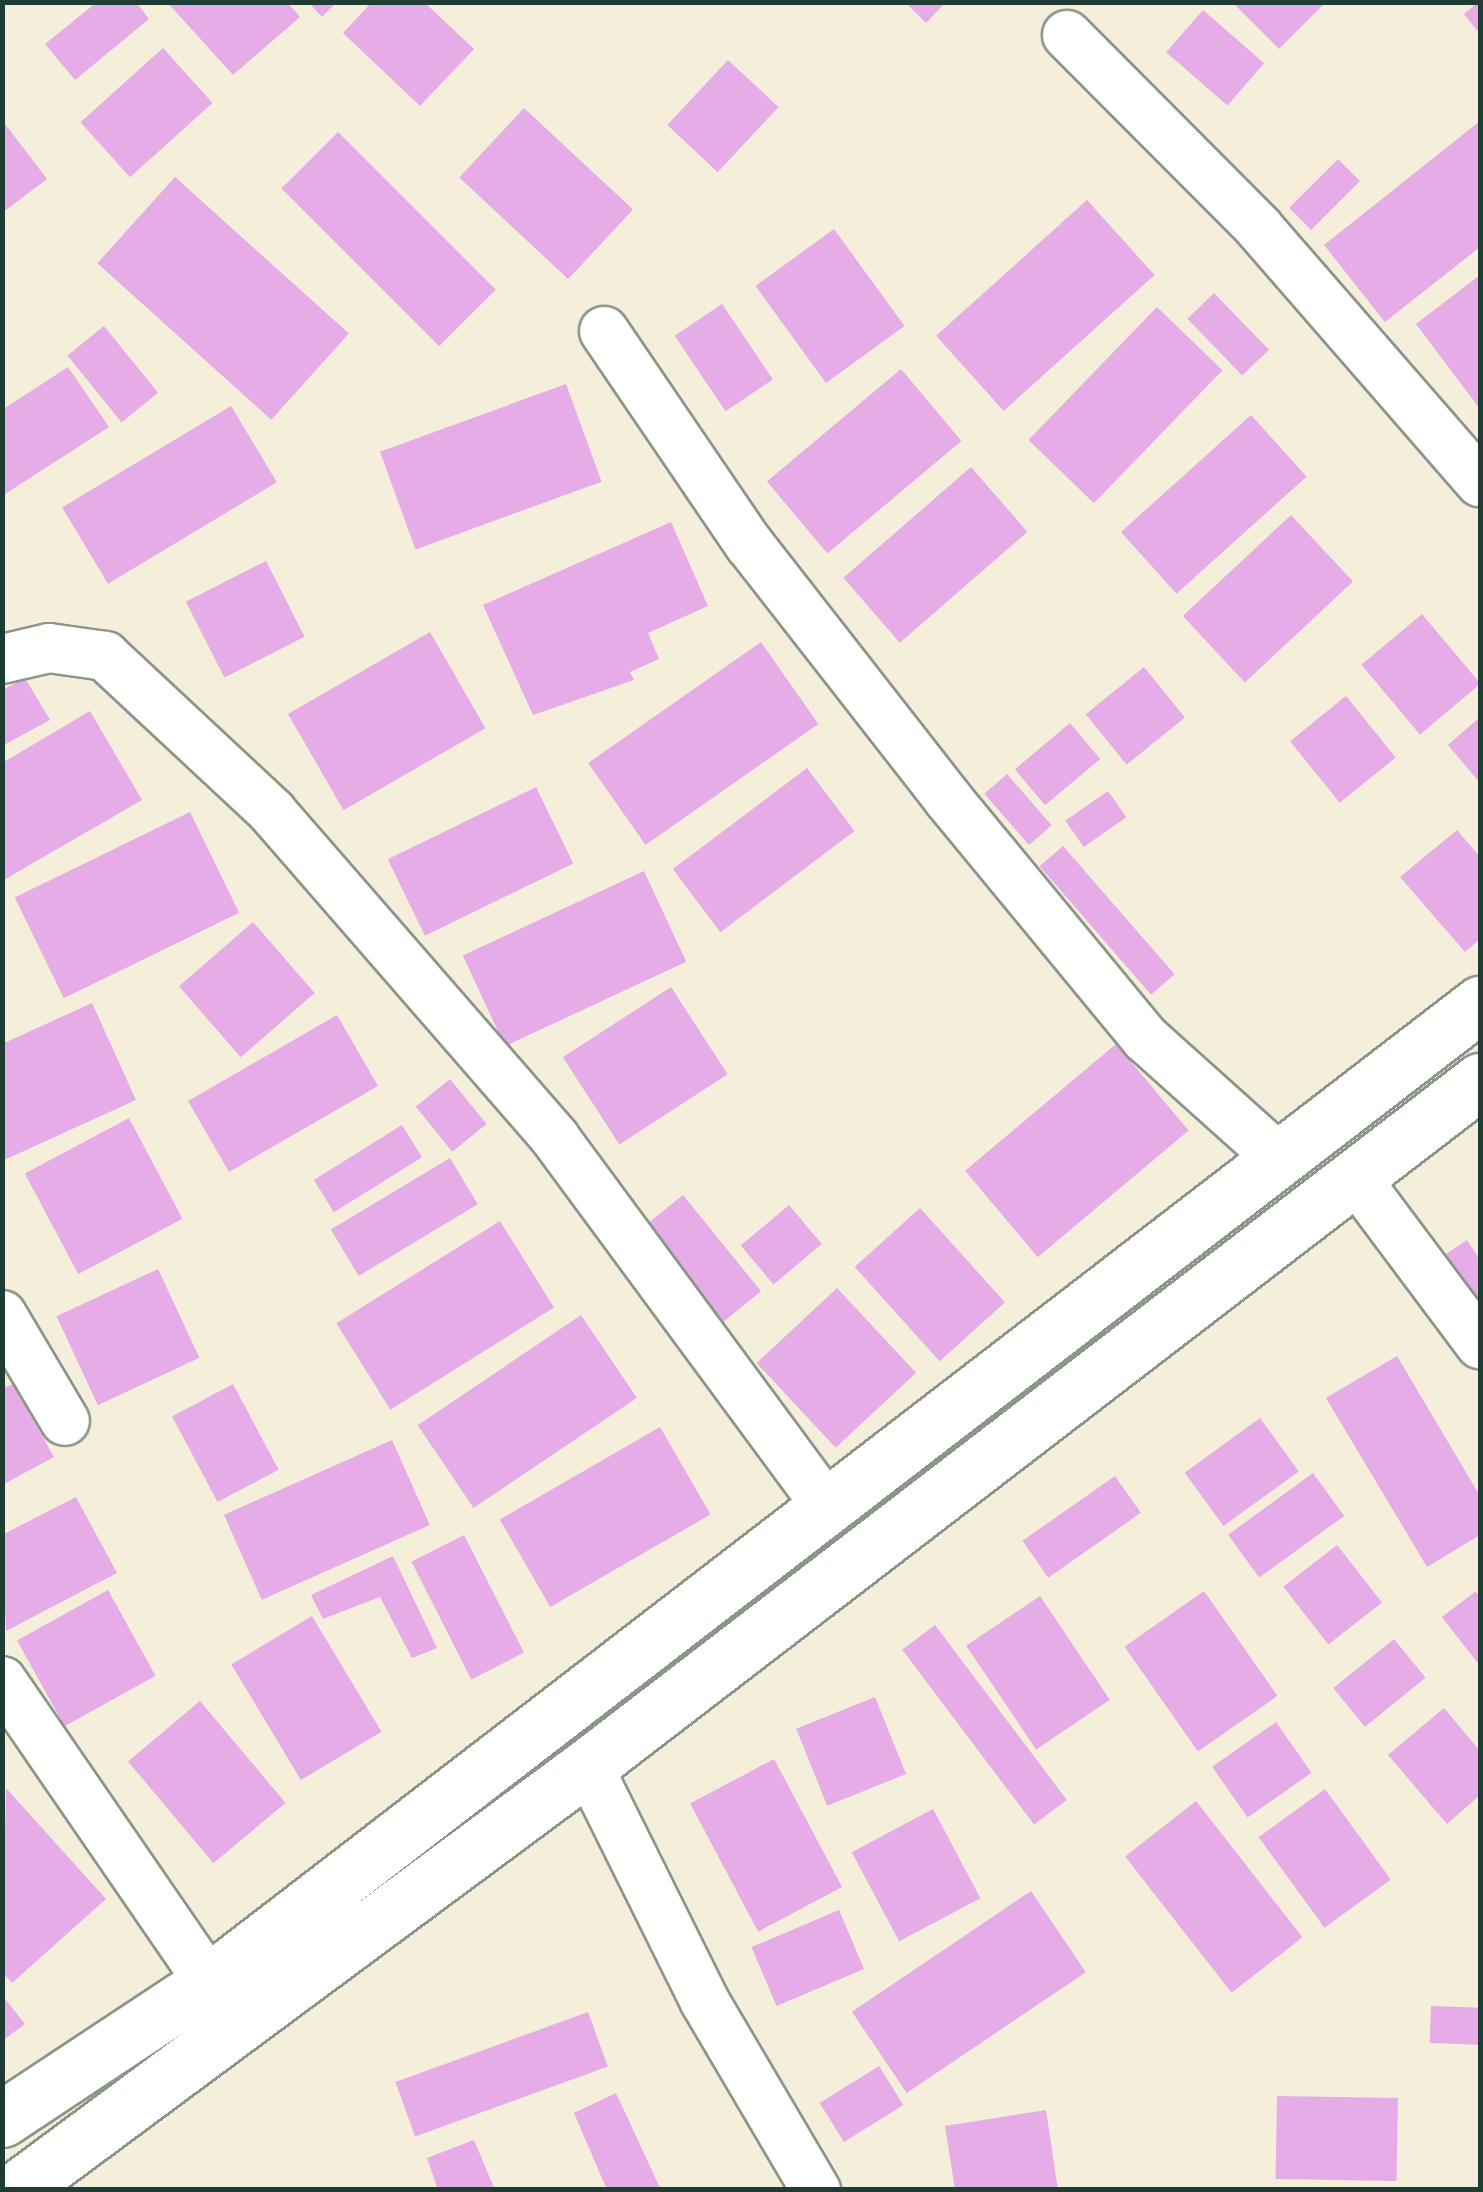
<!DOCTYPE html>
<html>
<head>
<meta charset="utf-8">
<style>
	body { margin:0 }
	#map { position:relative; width:1483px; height:2192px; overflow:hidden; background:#f5eedb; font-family:"Playpen Sans",sans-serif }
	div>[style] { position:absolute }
	.building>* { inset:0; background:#e5ace7; transform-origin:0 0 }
	.roads { filter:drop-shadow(2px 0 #8a9688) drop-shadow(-2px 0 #8a9688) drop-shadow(0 2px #8a9688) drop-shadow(0 -2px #8a9688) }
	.street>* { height:48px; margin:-24px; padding:0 24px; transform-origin:24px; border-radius:24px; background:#fff }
	.secondary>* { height:55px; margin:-27.5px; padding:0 27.5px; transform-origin:27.5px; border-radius:27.5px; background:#fff }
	span { translate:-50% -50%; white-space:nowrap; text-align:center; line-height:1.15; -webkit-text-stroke:9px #fdfcf7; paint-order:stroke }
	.frame { position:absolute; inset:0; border:5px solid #1f3d34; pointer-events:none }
</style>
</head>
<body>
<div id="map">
	<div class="building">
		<div style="clip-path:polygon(97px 2px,136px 2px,149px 19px,75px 80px,45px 44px)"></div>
		<div style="clip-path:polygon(167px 2px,287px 2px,300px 17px,233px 75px)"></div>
		<div style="clip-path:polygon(308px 2px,337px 2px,322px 17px)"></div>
		<div style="clip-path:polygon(372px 2px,424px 2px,474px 49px,420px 106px,343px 33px)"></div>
		<div style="clip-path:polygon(905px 2px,946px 2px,926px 23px)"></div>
		<div style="clip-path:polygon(1232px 2px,1326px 2px,1279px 49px)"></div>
		<div style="clip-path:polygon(1478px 2px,1480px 2px,1480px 34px,1464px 14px)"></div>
		<div style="left:1203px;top:10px;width:81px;height:56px;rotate:41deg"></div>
		<div style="left:163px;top:48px;width:74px;height:111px;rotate:48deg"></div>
		<div style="left:728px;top:60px;width:69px;height:89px;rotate:43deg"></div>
		<div style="left:524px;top:108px;width:149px;height:95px;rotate:43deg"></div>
		<div style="clip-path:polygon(2px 120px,47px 179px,2px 213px)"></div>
		<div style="clip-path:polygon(1480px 121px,1480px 247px,1385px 322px,1324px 245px)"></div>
		<div style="left:338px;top:132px;width:223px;height:80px;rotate:45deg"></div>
		<div style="left:1338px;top:159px;width:31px;height:69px;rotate:45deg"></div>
		<div style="left:175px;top:177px;width:234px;height:116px;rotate:42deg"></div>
		<div style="left:1087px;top:200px;width:101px;height:203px;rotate:48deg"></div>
		<div style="left:834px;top:229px;width:120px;height:97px;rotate:54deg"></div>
		<div style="clip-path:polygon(1480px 275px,1480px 409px,1416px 324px)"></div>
		<div style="left:1214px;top:293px;width:79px;height:37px;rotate:46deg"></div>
		<div style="left:722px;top:304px;width:91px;height:57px;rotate:56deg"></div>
		<div style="left:1157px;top:307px;width:91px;height:185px;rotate:44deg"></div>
		<div style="left:104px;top:326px;width:86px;height:47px;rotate:51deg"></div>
		<div style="clip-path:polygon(68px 367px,109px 427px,2px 496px,2px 410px)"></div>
		<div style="left:901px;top:369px;width:94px;height:175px;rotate:50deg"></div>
		<div style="left:566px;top:384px;width:104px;height:198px;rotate:70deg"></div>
		<div style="left:231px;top:406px;width:89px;height:197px;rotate:59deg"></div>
		<div style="left:1251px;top:415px;width:83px;height:175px;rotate:48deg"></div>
		<div style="left:971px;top:467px;width:86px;height:169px;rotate:49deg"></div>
		<div style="left:1291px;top:515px;width:91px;height:148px;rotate:47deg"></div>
		<div style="clip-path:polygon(671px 522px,708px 606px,648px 633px,659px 659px,630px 672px,634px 680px,533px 715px,483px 605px)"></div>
		<div style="left:266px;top:561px;width:85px;height:90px;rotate:63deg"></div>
		<div style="left:1422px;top:614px;width:91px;height:79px;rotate:50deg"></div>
		<div style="left:430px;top:632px;width:111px;height:164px;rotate:60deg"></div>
		<div style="left:761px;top:642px;width:100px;height:211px;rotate:55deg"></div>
		<div style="left:1144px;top:667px;width:65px;height:75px;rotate:51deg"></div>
		<div style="clip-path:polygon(25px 678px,50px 720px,2px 746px,2px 690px)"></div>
		<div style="left:1346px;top:696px;width:79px;height:72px;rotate:51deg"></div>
		<div style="clip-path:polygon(90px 711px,142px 800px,2px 881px,2px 763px)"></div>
		<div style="clip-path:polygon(1480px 717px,1480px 783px,1448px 745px)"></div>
		<div style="left:1070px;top:723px;width:47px;height:72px;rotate:50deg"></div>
		<div style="left:807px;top:768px;width:79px;height:168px;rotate:53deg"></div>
		<div style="left:1007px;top:774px;width:68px;height:30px;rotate:49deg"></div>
		<div style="left:536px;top:787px;width:85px;height:165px;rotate:64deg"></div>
		<div style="left:1108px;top:791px;width:32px;height:52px;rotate:55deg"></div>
		<div style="left:190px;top:812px;width:112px;height:195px;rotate:64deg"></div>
		<div style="clip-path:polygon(1457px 830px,1480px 857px,1480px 939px,1465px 952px,1400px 877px)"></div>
		<div style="left:1063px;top:846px;width:170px;height:31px;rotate:49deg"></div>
		<div style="left:644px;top:871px;width:100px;height:200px;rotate:65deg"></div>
		<div style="left:253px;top:922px;width:94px;height:98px;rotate:49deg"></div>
		<div style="left:671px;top:987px;width:104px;height:129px;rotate:57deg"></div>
		<div style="clip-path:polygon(92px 1003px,136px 1100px,2px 1161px,2px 1044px)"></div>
		<div style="left:337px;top:1015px;width:82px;height:172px;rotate:60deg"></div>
		<div style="left:1116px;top:1044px;width:113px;height:197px;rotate:50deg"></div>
		<div style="left:450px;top:1079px;width:58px;height:44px;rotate:51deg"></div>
		<div style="left:129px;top:1118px;width:114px;height:118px;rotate:62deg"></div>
		<div style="left:402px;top:1125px;width:38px;height:104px;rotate:58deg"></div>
		<div style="left:450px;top:1158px;width:54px;height:139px;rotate:59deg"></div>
		<div style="left:683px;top:1195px;width:124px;height:55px;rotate:51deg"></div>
		<div style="left:789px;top:1205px;width:51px;height:63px;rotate:50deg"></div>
		<div style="left:920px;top:1208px;width:127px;height:88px;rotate:48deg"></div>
		<div style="left:500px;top:1221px;width:102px;height:193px;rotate:58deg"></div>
		<div style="clip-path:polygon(1467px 1240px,1480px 1260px,1480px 1310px,1443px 1256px)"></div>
		<div style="left:158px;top:1269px;width:98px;height:112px;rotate:65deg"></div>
		<div style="left:837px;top:1288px;width:116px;height:110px;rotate:47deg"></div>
		<div style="left:581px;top:1315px;width:100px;height:197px;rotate:56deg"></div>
		<div style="clip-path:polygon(1397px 1356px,1480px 1496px,1480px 1535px,1427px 1567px,1326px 1398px)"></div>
		<div style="clip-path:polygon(13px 1384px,54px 1457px,2px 1485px,2px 1389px)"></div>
		<div style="left:233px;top:1384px;width:97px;height:69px;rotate:62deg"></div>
		<div style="left:1260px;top:1418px;width:66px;height:93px;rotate:54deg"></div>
		<div style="left:660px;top:1427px;width:101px;height:185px;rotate:60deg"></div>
		<div style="left:392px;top:1440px;width:93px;height:184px;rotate:66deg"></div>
		<div style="left:1313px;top:1473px;width:53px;height:105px;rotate:54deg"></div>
		<div style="left:1115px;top:1476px;width:45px;height:113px;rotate:55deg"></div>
		<div style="clip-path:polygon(76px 1497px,117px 1573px,6px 1631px,2px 1535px)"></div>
		<div style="left:464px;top:1535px;width:132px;height:59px;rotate:63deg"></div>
		<div style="left:1337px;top:1545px;width:73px;height:68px;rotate:52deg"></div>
		<div style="clip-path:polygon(393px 1556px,437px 1648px,412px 1658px,380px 1597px,323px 1619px,311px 1595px)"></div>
		<div style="left:108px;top:1590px;width:98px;height:104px;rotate:61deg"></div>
		<div style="left:1204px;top:1591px;width:128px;height:97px;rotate:55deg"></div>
		<div style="clip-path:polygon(1476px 1591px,1480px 1598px,1480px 1666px,1442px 1617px)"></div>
		<div style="left:1040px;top:1596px;width:125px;height:89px;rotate:56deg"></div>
		<div style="left:312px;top:1616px;width:135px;height:94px;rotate:59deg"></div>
		<div style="left:935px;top:1625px;width:219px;height:41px;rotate:53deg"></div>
		<div style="left:1394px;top:1639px;width:50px;height:78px;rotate:51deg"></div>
		<div style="left:875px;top:1697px;width:83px;height:85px;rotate:68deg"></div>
		<div style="left:200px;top:1701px;width:133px;height:94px;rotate:50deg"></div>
		<div style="clip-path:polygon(1444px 1708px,1480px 1751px,1480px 1795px,1447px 1824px,1388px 1755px)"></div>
		<div style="left:1276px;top:1722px;width:62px;height:78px;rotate:55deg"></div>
		<div style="left:774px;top:1759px;width:145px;height:95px;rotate:62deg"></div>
		<div style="clip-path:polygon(6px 1788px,106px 1899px,12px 1983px,2px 1972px)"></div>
		<div style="left:1325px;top:1789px;width:112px;height:82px;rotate:54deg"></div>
		<div style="left:1196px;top:1801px;width:173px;height:90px;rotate:52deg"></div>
		<div style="left:933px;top:1809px;width:101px;height:92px;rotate:62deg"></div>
		<div style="left:1031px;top:1891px;width:98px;height:216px;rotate:56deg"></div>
		<div style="left:839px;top:1910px;width:64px;height:95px;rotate:67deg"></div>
		<div style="clip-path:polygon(2px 1995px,25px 2024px,2px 2041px)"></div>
		<div style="left:1431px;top:2006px;width:49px;height:37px;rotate:2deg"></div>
		<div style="left:588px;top:2012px;width:58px;height:205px;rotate:70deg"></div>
		<div style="left:879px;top:2066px;width:46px;height:70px;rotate:58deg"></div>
		<div style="clip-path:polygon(616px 2093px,661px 2190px,607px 2190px,574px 2113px)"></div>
		<div style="left:1277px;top:2096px;width:121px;height:83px;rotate:1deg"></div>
		<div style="clip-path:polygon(1046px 2110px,1058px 2190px,955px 2190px,945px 2126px)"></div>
		<div style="clip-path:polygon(474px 2140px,495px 2190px,438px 2190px,427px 2158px)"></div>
	</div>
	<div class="roads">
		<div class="street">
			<div style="left:1067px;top:35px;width:272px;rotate:45.1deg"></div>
			<div style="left:1259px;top:228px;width:337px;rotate:49deg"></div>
			<div style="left:604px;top:331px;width:258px;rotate:55.8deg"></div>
			<div style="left:749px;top:544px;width:323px;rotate:52deg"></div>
			<div style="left:948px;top:799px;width:311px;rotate:50.5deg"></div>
			<div style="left:1146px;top:1039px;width:181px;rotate:41.9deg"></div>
			<div style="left:2px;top:659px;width:48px;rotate:-13.2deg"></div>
			<div style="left:49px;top:648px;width:57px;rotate:8.1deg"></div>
			<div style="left:105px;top:656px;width:229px;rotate:43deg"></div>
			<div style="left:272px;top:812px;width:432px;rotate:49deg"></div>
			<div style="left:555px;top:1138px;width:456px;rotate:53.6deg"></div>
			<div style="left:1355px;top:1177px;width:209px;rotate:53.2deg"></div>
			<div style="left:2px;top:1315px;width:123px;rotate:59.3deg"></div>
			<div style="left:2px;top:1681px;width:365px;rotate:55.5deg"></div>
			<div style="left:588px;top:1766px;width:261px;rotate:63.6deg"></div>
			<div style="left:704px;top:2000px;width:221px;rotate:59.5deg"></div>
		</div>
		<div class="secondary">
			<div style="left:2px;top:2119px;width:248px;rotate:-33.5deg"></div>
			<div style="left:209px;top:1982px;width:1604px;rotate:-37.58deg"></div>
			<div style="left:16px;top:2190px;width:712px;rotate:-36.55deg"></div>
			<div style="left:588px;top:1766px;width:1125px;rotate:-37.52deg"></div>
		</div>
	</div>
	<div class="frame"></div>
</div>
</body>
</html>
